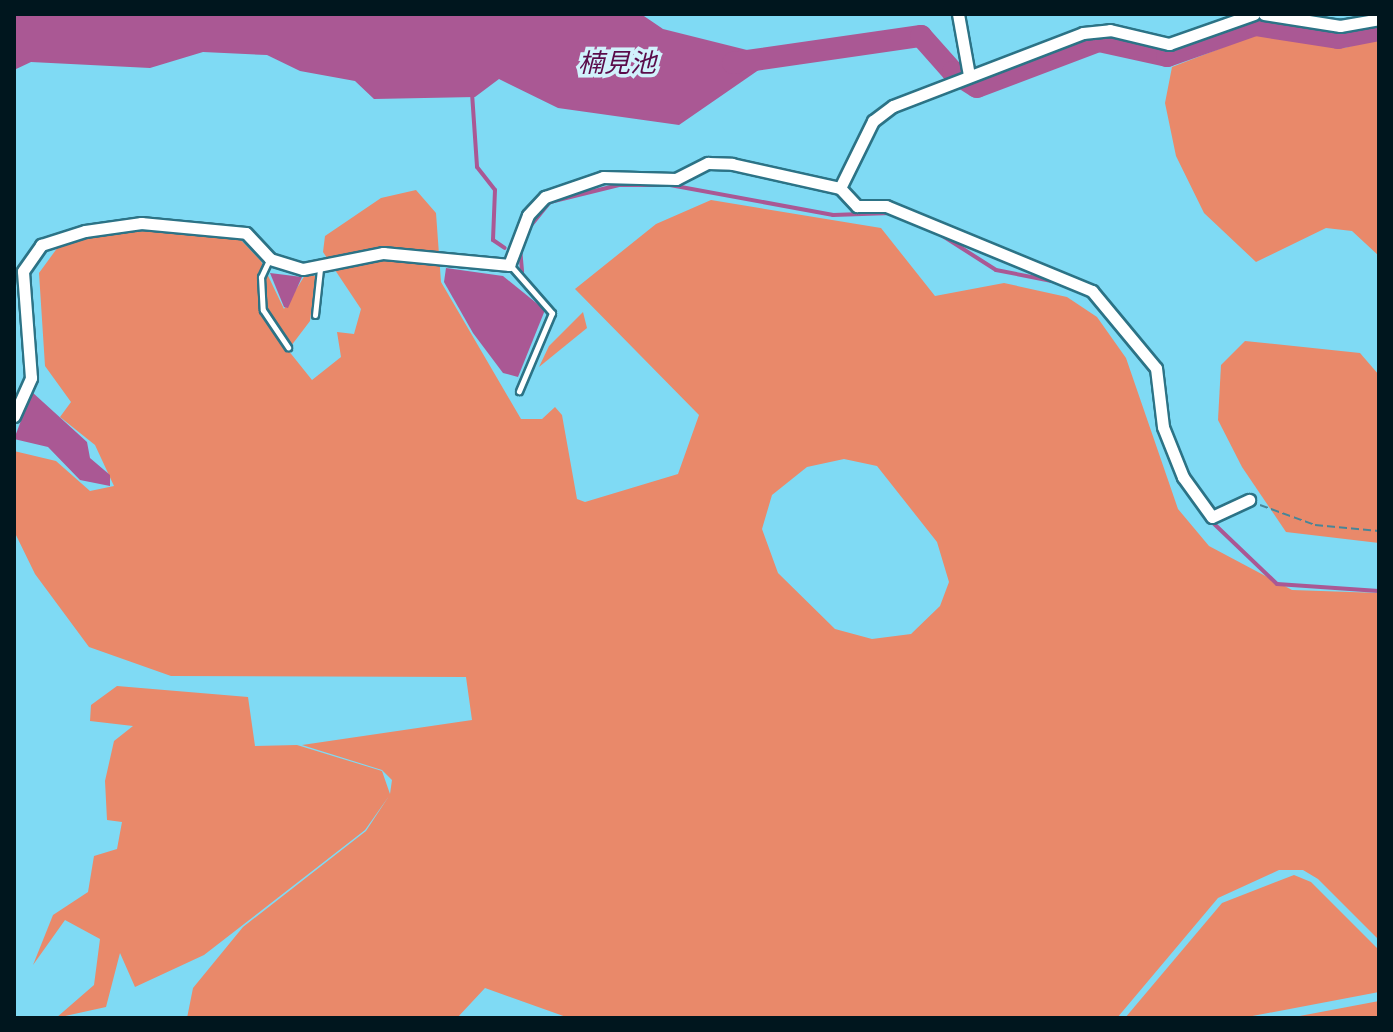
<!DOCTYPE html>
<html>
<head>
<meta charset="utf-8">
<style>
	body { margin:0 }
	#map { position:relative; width:1393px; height:1032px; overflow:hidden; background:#7fdaf4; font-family:"Fira Sans","Noto Sans JP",sans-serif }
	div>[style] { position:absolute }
	.green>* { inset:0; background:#e9896a }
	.water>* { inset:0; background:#aa5894 }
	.stream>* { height:4px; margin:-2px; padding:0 2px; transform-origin:2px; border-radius:2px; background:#aa5894 }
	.river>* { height:22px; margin:-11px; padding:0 11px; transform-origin:11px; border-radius:11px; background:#aa5894 }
	.path>* { height:2px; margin-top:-1px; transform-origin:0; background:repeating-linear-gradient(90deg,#488597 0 8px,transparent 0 12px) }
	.roads { filter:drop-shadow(2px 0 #2c7386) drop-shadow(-2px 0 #2c7386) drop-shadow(0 2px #2c7386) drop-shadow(0 -2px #2c7386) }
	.service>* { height:5px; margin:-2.5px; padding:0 2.5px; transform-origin:2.5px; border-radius:2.5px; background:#fff }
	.minor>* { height:11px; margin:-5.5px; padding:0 5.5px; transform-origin:5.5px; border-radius:5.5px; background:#fff }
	span { translate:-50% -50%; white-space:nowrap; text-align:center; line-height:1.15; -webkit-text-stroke:7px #d1f2fc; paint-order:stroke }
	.water-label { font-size:26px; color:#5a0c4a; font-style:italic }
	.frame { position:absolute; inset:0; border:16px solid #00161e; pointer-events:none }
</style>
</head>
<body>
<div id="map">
	<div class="green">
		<div style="clip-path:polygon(1258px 34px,1344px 48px,1379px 39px,1379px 256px,1352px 231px,1326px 228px,1256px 262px,1204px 213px,1176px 156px,1165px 103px,1172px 67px)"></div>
		<div style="clip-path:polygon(evenodd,416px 190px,436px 213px,441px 282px,521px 419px,542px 419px,555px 407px,562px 415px,577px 499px,585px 502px,678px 474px,699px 415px,575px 289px,656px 224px,711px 200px,881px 228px,935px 296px,1004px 283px,1067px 297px,1097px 317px,1126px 358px,1178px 509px,1209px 546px,1292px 590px,1379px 593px,1379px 940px,1318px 879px,1303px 870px,1279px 870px,1218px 898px,1117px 1018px,569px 1018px,485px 988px,457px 1018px,187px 1018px,193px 988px,243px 927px,366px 831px,389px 796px,365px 830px,204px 955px,135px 987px,120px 953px,106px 1007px,56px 1018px,94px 985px,100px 939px,65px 920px,33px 965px,53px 915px,88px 892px,94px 856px,117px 849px,122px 822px,107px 820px,105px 781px,114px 741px,133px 726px,90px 721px,91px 705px,117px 686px,248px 697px,255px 746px,297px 745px,382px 771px,390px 794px,392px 780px,382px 770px,302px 745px,472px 720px,466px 677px,171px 676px,89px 647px,35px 574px,14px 531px,14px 451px,56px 461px,90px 491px,114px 486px,95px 445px,60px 417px,71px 402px,45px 366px,39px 273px,58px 247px,91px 236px,165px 229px,237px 236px,261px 261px,284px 309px,305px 275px,316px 276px,310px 321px,288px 350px,312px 380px,341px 357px,337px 332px,354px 334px,361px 309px,323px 252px,325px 236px,381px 198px,416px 190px,844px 459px,877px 466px,937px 542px,949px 582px,940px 606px,911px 634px,872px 639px,835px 629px,778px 573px,762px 529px,772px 495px,807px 467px,844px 459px)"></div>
		<div style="clip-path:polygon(583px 312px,587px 328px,539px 367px,549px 346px)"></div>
		<div style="clip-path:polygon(1245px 341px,1360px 353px,1379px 375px,1379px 543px,1286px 532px,1242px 467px,1218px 420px,1221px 365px)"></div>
		<div style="clip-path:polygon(1294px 875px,1311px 882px,1379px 950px,1379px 992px,1242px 1018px,1125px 1018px,1222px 903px)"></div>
		<div style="clip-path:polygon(1379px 1001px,1379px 1018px,1289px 1018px)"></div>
	</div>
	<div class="water">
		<div style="clip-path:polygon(14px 14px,641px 14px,663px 29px,759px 53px,763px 67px,679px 125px,558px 108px,499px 79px,475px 97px,374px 99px,355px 81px,300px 71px,267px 55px,203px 52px,150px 68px,31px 62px,14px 70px)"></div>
		<div style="clip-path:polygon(446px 268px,503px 276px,545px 310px,518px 377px,503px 373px,473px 333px,444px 282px)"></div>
		<div style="clip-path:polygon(270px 273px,302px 277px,288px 308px,284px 307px)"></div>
		<div style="clip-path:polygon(32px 392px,87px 442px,90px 458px,110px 475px,110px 486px,80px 480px,48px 447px,14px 439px)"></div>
	</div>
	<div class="stream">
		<div style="left:472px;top:93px;width:74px;rotate:86.1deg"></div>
		<div style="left:477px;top:167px;width:29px;rotate:52deg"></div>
		<div style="left:495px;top:190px;width:50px;rotate:92.3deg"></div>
		<div style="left:493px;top:240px;width:14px;rotate:34deg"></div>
		<div style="left:528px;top:229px;width:35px;rotate:-51deg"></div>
		<div style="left:550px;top:202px;width:71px;rotate:-13.8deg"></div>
		<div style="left:619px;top:185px;width:51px"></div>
		<div style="left:670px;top:185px;width:166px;rotate:10.4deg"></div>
		<div style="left:833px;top:215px;width:58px;rotate:-2deg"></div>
		<div style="left:935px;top:231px;width:72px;rotate:32.6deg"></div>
		<div style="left:996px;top:270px;width:62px;rotate:11.1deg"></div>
		<div style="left:520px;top:248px;width:24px;rotate:85deg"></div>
		<div style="left:1100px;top:308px;width:83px;rotate:51.3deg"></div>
		<div style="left:1209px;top:519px;width:94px;rotate:43.7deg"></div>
		<div style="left:1277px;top:584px;width:102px;rotate:3.9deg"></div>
	</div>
	<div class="river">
		<div style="left:733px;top:63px;width:190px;rotate:-8.2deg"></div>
		<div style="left:921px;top:36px;width:48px;rotate:48.4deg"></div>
		<div style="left:953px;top:72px;width:28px;rotate:32deg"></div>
		<div style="left:977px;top:87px;width:130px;rotate:-20.7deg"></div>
		<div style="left:1099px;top:41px;width:70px;rotate:12.4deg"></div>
		<div style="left:1167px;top:56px;width:93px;rotate:-19.4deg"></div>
		<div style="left:1255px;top:25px;width:84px;rotate:8.9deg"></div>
		<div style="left:1338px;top:38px;width:42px;rotate:-11deg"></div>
	</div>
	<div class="path">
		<div style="left:1260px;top:505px;width:59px;rotate:20deg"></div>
		<div style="left:1315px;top:525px;width:64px;rotate:5.4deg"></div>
	</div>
	<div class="roads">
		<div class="service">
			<div style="left:269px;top:260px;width:19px;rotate:115deg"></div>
			<div style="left:261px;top:277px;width:33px;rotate:87deg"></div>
			<div style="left:263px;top:310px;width:45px;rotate:56deg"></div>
			<div style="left:510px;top:265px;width:64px;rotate:48.8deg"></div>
			<div style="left:552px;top:313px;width:85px;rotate:112.9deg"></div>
			<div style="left:315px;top:315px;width:46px;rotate:-83.8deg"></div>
		</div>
		<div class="minor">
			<div style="left:958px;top:14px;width:62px;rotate:79.8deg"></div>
			<div style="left:1264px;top:14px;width:77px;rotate:9deg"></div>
			<div style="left:1340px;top:26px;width:40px;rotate:-10deg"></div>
			<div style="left:840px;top:188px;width:25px;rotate:47deg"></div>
			<div style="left:857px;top:206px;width:29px"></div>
			<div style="left:886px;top:206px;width:223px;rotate:22.4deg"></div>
			<div style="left:1092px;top:291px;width:100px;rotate:50.3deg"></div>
			<div style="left:1156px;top:368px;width:59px;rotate:83.2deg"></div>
			<div style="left:1163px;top:427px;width:54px;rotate:68.2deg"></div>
			<div style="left:1183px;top:477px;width:49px;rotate:54.1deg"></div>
			<div style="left:1212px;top:517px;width:41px;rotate:-24.7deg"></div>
			<div style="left:840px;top:188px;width:75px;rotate:-63.8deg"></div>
			<div style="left:873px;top:121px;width:25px;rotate:-37deg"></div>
			<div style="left:893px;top:106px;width:204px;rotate:-21deg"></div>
			<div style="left:1083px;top:33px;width:27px;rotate:-6deg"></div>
			<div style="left:1110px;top:30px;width:61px;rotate:13.3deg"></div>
			<div style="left:1169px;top:44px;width:90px;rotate:-19.4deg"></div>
			<div style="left:14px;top:416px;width:42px;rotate:-65.9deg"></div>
			<div style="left:31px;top:378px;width:107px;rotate:-94.3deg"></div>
			<div style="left:23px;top:271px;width:32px;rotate:-55deg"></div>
			<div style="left:41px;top:245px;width:46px;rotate:-17.7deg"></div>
			<div style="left:85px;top:231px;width:57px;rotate:-8.1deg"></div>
			<div style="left:141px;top:223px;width:105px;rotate:5.4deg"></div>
			<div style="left:246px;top:233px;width:35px;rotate:47deg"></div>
			<div style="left:270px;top:259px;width:34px;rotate:17deg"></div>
			<div style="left:303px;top:269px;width:82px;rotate:-11.3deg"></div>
			<div style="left:383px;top:253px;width:127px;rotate:5.4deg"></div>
			<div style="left:509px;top:265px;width:53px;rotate:-69.2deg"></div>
			<div style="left:528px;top:215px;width:25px;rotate:-47deg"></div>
			<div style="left:545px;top:197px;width:61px;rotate:-19deg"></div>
			<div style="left:603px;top:177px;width:73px;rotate:1.6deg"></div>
			<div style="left:676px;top:179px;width:36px;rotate:-27deg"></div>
			<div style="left:708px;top:163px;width:24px;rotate:2deg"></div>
			<div style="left:732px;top:164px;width:111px;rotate:12.5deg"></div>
		</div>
	</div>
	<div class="water-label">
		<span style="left:617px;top:64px">楠見池</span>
	</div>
	<div class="frame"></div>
</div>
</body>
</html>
